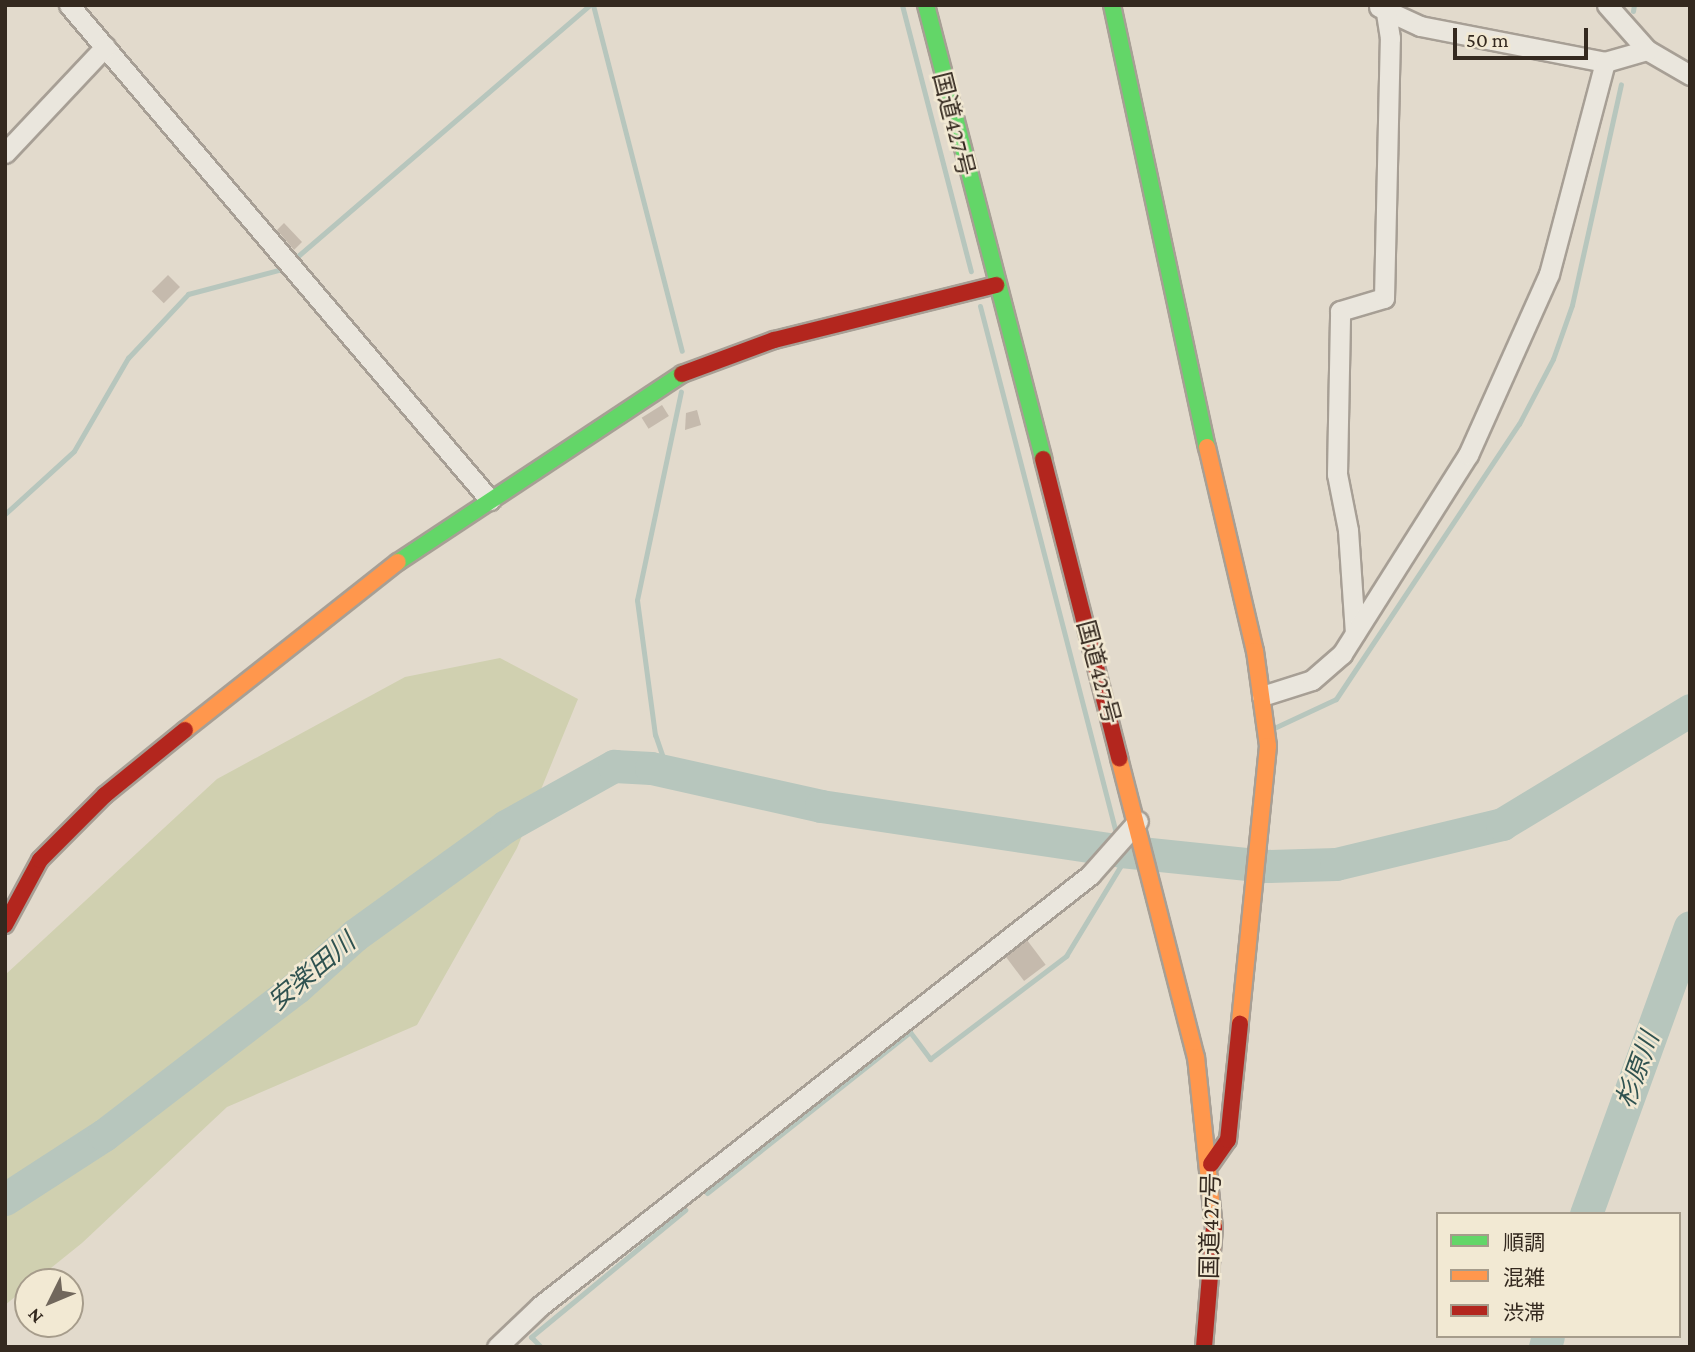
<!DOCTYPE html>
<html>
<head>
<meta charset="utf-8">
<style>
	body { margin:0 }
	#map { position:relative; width:1695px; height:1352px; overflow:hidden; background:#e2dacc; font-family:"Crimson Pro","Noto Sans JP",serif }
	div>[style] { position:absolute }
	.green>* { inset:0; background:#d0d0b0 }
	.stream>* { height:5px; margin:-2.5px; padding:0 2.5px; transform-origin:2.5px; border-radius:2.5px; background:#b7c6bd }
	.river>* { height:33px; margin:-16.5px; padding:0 16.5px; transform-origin:16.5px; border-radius:16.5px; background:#b7c6bd }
	.building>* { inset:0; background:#c5baad; transform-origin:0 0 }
	.roads { filter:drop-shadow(2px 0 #a79f95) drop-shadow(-2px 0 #a79f95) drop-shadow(0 2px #a79f95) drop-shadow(0 -2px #a79f95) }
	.street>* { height:19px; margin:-9.5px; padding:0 9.5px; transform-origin:9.5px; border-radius:9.5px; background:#eae6dd }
	.fast>* { height:16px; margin:-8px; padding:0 8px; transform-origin:8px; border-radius:8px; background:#63d668 }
	.slow>* { height:16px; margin:-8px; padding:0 8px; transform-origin:8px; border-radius:8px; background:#ff974d }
	.jam>* { height:16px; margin:-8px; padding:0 8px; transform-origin:8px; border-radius:8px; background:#b3261e }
	span { translate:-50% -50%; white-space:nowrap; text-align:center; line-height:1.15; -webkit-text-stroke:5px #f2e9d3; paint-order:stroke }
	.street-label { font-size:24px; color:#34291f }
	.water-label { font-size:26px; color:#2f5250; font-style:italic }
	.frame { position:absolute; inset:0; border:7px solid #34291f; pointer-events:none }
	.legend { position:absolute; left:1436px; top:1212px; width:245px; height:126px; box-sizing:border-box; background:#f2e9d3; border:2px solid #a69c8b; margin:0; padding:9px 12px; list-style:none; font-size:21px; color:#34291f }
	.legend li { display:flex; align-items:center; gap:14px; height:35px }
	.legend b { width:35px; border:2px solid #a69c8b }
	.north { position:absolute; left:14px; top:1268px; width:70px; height:70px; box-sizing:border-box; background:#f2e9d3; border:2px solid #a69c8b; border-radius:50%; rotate:227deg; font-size:19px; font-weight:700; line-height:28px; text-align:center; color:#34291f }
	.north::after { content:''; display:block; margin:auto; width:24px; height:32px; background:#71675c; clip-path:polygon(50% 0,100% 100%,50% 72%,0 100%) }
	.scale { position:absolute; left:1453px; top:28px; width:135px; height:32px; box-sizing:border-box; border:4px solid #34291f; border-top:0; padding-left:9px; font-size:21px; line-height:24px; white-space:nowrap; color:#34291f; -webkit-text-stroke:5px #f2e9d3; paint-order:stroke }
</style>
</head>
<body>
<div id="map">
	<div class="green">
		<div style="clip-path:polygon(500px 658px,578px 699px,517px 848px,417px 1025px,227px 1107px,82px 1243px,5px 1305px,5px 975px,217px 779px,405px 677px)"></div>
	</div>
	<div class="stream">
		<div style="left:593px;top:5px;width:357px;rotate:75.6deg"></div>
		<div style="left:902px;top:5px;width:275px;rotate:75.5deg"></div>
		<div style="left:1633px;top:11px;width:6px;rotate:-81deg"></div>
		<div style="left:298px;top:256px;width:385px;rotate:-40.7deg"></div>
		<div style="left:980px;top:306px;width:548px;rotate:75.53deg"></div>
		<div style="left:5px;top:514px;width:93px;rotate:-42.4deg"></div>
		<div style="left:74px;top:451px;width:108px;rotate:-59.9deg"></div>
		<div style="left:128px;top:358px;width:88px;rotate:-46.8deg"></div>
		<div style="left:188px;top:294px;width:97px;rotate:-14.9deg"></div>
		<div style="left:1274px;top:728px;width:68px;rotate:-25.1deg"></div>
		<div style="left:1336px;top:699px;width:330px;rotate:-56.4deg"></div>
		<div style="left:1519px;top:424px;width:73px;rotate:-62.4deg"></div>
		<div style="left:1553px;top:359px;width:57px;rotate:-70.6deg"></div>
		<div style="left:1572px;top:305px;width:226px;rotate:-77.5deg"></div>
		<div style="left:668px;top:772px;width:39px;rotate:-109deg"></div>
		<div style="left:655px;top:735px;width:136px;rotate:-97.6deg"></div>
		<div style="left:637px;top:600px;width:213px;rotate:-78.1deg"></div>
		<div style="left:707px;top:1193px;width:259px;rotate:-38.4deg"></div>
		<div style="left:910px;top:1032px;width:34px;rotate:53deg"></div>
		<div style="left:930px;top:1059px;width:171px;rotate:-37.1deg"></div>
		<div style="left:1066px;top:956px;width:122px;rotate:-58.8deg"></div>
		<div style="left:541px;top:1347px;width:14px;rotate:-135deg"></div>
		<div style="left:531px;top:1337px;width:200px;rotate:-39.5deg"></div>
	</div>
	<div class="river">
		<div style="left:5px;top:1199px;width:118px;rotate:-32.9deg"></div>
		<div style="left:104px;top:1135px;width:243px;rotate:-37.5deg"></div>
		<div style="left:297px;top:987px;width:78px;rotate:-41.9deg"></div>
		<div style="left:355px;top:935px;width:186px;rotate:-35.8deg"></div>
		<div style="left:506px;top:826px;width:124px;rotate:-29.1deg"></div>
		<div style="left:614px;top:766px;width:37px;rotate:3deg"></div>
		<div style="left:651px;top:768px;width:174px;rotate:12.6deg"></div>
		<div style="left:821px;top:806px;width:303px;rotate:8.5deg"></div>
		<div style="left:1121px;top:851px;width:147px;rotate:5.9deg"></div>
		<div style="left:1267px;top:866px;width:69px;rotate:-1.7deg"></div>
		<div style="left:1336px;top:864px;width:171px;rotate:-13.5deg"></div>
		<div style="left:1502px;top:824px;width:220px;rotate:-31.2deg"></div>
		<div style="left:1586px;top:1214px;width:305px;rotate:-70.1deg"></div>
		<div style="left:1545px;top:1347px;width:11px;rotate:-75deg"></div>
	</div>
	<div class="building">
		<div style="clip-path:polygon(284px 223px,302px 242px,294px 250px,277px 230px)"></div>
		<div style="left:168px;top:275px;width:17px;height:23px;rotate:45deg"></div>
		<div style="left:662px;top:405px;width:13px;height:24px;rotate:58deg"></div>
		<div style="clip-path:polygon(697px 410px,701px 425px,685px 430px,686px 413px)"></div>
		<div style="left:1027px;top:940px;width:31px;height:27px;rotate:53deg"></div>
	</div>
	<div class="roads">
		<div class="street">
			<div style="left:69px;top:5px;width:650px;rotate:49.62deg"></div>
			<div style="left:1607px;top:5px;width:60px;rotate:48.4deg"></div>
			<div style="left:1647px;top:50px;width:50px;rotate:30.2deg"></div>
			<div style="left:1379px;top:7px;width:45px;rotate:24.9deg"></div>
			<div style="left:1420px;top:26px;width:188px;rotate:11deg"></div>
			<div style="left:1605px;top:62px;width:44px;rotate:-15.9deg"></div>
			<div style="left:5px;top:153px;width:146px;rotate:-46.7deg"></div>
			<div style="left:1355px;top:633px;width:103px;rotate:-93.9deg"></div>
			<div style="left:1348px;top:530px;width:57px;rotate:-101.1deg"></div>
			<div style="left:1337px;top:474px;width:163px;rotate:-88.9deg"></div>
			<div style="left:1340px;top:311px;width:46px;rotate:-16.5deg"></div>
			<div style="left:1384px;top:298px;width:260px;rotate:-88.7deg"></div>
			<div style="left:1390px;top:38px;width:33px;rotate:-99deg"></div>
			<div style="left:1262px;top:696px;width:52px;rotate:-17.7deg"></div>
			<div style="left:1312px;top:680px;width:40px;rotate:-41deg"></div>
			<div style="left:1342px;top:654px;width:236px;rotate:-57.7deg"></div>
			<div style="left:1468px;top:455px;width:198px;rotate:-65.9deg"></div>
			<div style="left:1549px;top:274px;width:219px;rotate:-75.2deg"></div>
			<div style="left:497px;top:1347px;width:59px;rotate:-43.6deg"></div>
			<div style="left:540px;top:1306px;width:699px;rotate:-38.08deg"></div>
			<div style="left:1090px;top:875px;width:72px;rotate:-48.4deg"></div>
		</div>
		<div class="fast">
			<div style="left:926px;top:5px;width:469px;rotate:75.5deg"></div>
			<div style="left:1112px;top:5px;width:452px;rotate:77.9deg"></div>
			<div style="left:398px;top:562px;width:341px;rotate:-33.5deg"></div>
		</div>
		<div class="slow">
			<div style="left:1207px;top:447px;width:210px;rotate:76.8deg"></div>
			<div style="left:1255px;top:651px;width:96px;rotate:82.2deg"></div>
			<div style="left:1268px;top:746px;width:279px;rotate:95.8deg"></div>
			<div style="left:185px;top:730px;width:271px;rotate:-38.3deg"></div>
			<div style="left:1119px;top:758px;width:309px;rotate:75.6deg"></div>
			<div style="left:1196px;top:1057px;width:171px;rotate:84deg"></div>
		</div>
		<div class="jam">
			<div style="left:682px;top:374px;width:98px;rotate:-20.3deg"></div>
			<div style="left:774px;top:340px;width:229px;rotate:-13.9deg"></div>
			<div style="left:1043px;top:459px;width:309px;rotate:75.7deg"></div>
			<div style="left:5px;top:925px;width:74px;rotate:-61.7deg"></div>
			<div style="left:40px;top:860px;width:92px;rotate:-45deg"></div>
			<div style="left:105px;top:795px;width:103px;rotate:-39.1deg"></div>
			<div style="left:1211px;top:1164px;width:29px;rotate:-55deg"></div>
			<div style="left:1228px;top:1140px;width:117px;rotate:-84.1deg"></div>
			<div style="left:1204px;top:1347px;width:120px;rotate:-85.2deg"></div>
		</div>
	</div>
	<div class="street-label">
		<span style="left:954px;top:124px;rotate:76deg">国道427号</span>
		<span style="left:1099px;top:672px;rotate:75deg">国道427号</span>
		<span style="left:1210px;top:1226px;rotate:-89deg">国道427号</span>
	</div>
	<div class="water-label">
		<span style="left:312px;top:972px;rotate:-40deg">安楽田川</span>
		<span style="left:1638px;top:1070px;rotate:-70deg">杉原川</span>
	</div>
	<div class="frame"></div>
	<ul class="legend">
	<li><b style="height:9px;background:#63d668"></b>順調</li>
	<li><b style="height:9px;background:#ff974d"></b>混雑</li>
	<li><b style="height:9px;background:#b3261e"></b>渋滞</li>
	</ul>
	<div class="north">N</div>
	<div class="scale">50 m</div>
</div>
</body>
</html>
